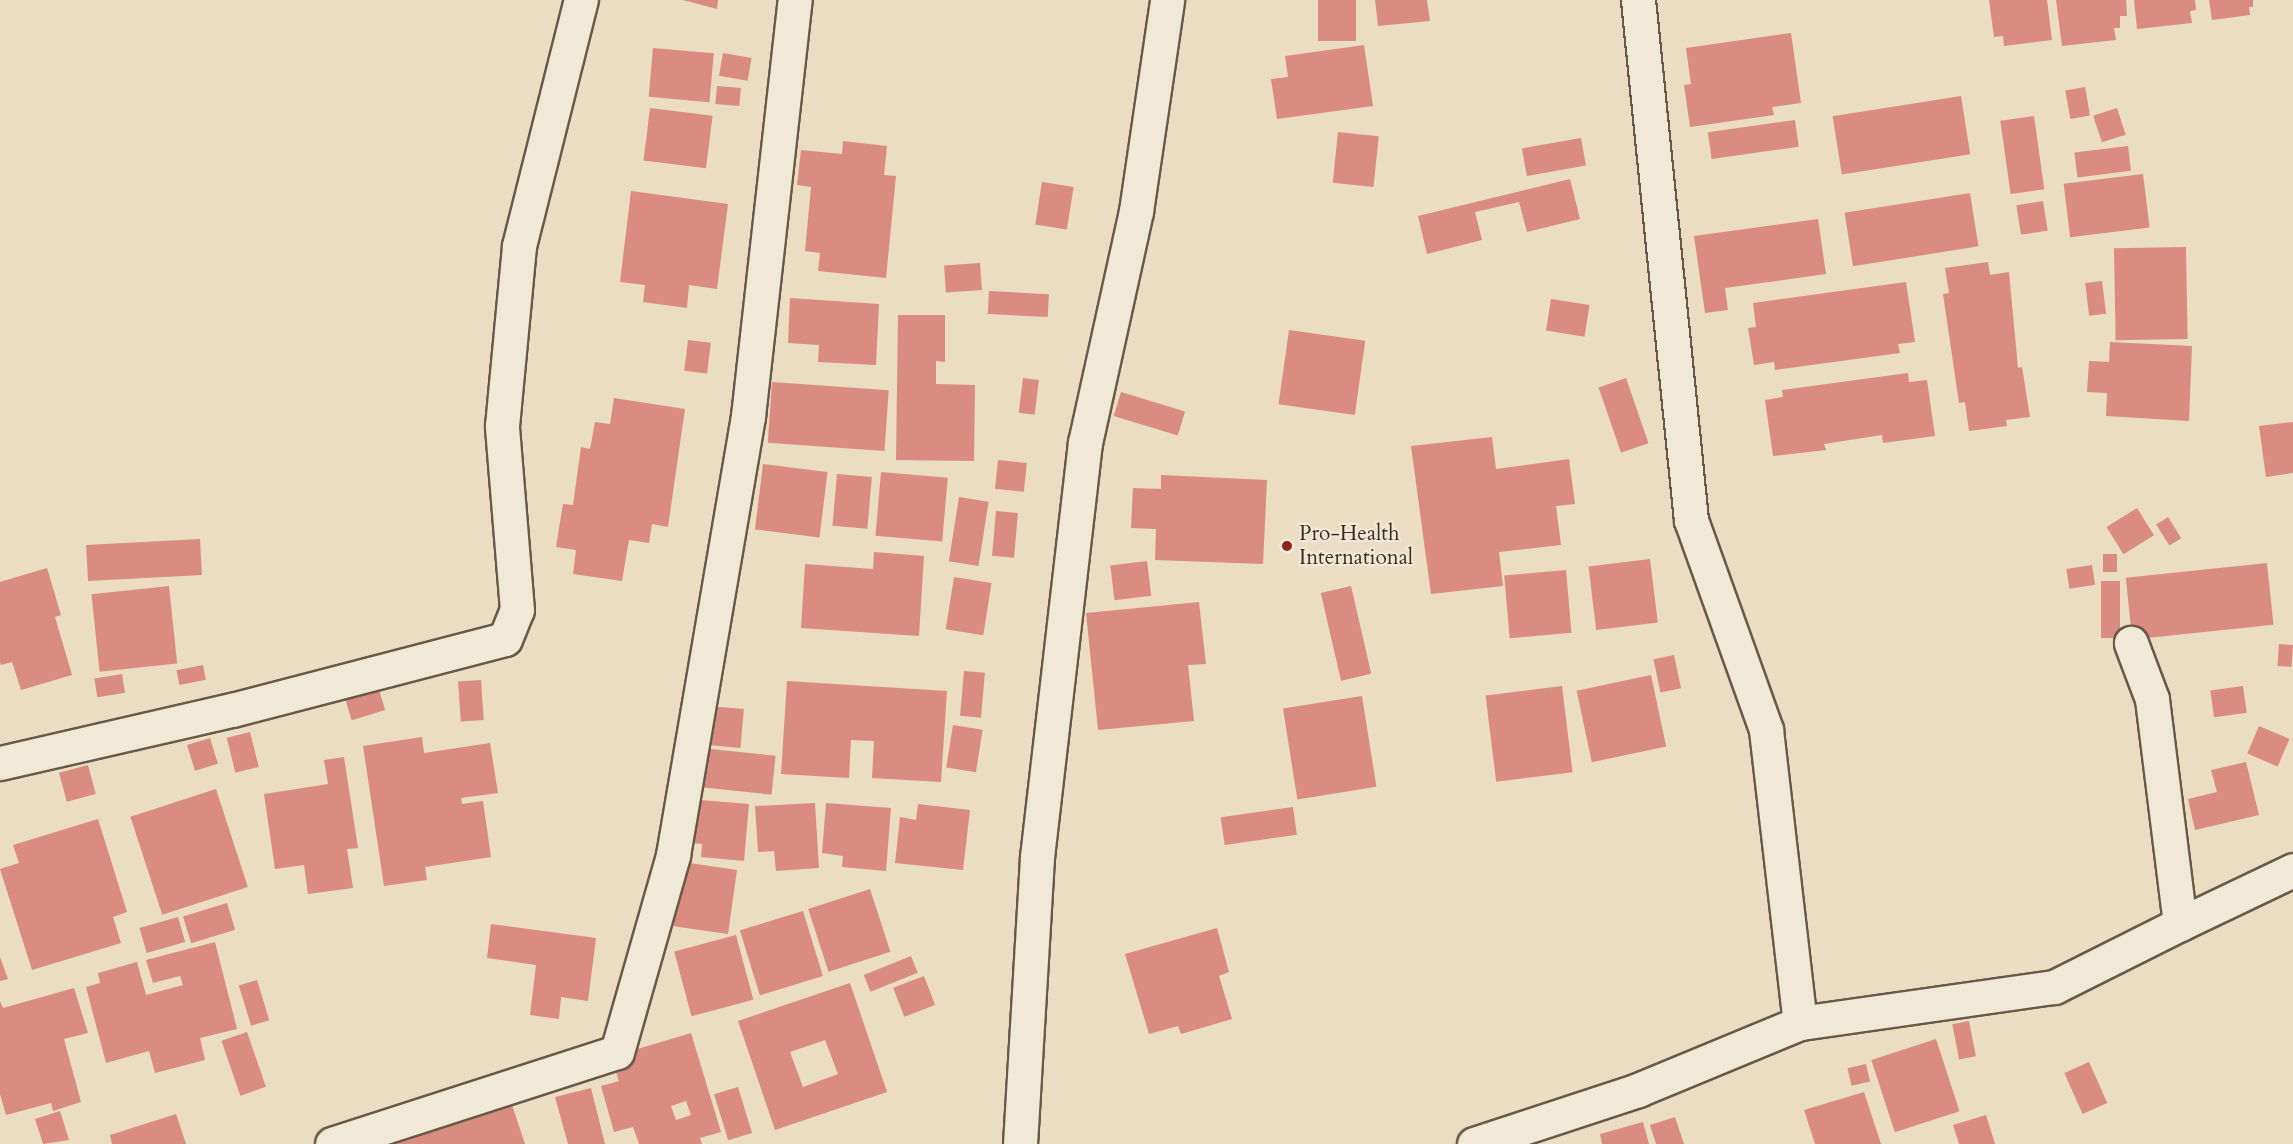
<!DOCTYPE html>
<html>
<head>
<meta charset="utf-8">
<style>
	body { margin:0 }
	#map { position:relative; width:2293px; height:1144px; overflow:hidden; background:#eaddc1; font-family:Cardo,serif }
	div>[style] { position:absolute }
	.building>* { inset:0; background:#da8c80; transform-origin:0 0 }
	.roads { filter:drop-shadow(2px 0 #685a47) drop-shadow(-2px 0 #685a47) drop-shadow(0 2px #685a47) drop-shadow(0 -2px #685a47) }
	.street>* { height:33px; margin:-16.5px; padding:0 16.5px; transform-origin:16.5px; border-radius:16.5px; background:#f1e9d7 }
	.dots>* { width:16px; height:16px; translate:-50% -50%; box-sizing:border-box; border:3px solid #f1e9d7; border-radius:50% }
	span { translate:-50% -50%; white-space:nowrap; text-align:center; line-height:1.15; -webkit-text-stroke:4.5px #f1e9d7; paint-order:stroke }
	.poi-label { font-size:21px; color:#3c2e1e }
	.left { translate:0 -50%; text-align:left }
</style>
</head>
<body>
<div id="map">
	<div class="building">
		<div style="clip-path:polygon(683px 0,718px 0,717px 9px)"></div>
		<div style="left:1318px;top:0;width:38px;height:41px"></div>
		<div style="clip-path:polygon(1375px 0,1427px 0,1430px 21px,1378px 26px)"></div>
		<div style="clip-path:polygon(1989px 0,2047px 0,2052px 40px,2004px 46px,2003px 36px,1994px 37px)"></div>
		<div style="clip-path:polygon(2056px 0,2126px 0,2127px 16px,2120px 16px,2120px 28px,2114px 28px,2116px 40px,2062px 46px)"></div>
		<div style="clip-path:polygon(2134px 0,2195px 0,2196px 10px,2190px 11px,2192px 23px,2137px 29px)"></div>
		<div style="clip-path:polygon(2209px 0,2253px 0,2253px 7px,2249px 7px,2250px 15px,2212px 20px)"></div>
		<div style="clip-path:polygon(1791px 33px,1801px 103px,1772px 107px,1774px 115px,1690px 127px,1684px 85px,1691px 84px,1686px 48px)"></div>
		<div style="clip-path:polygon(1364px 45px,1373px 106px,1277px 119px,1271px 79px,1288px 77px,1285px 56px)"></div>
		<div style="left:653px;top:48px;width:61px;height:49px;rotate:5deg"></div>
		<div style="left:723px;top:53px;width:29px;height:23px;rotate:10deg"></div>
		<div style="left:717px;top:86px;width:24px;height:18px;rotate:5deg"></div>
		<div style="left:2085px;top:87px;width:29px;height:20px;rotate:80deg"></div>
		<div style="left:1961px;top:96px;width:59px;height:130px;rotate:81deg"></div>
		<div style="left:650px;top:108px;width:63px;height:53px;rotate:7deg"></div>
		<div style="left:2117px;top:108px;width:28px;height:25px;rotate:72deg"></div>
		<div style="left:2034px;top:116px;width:74px;height:34px;rotate:82deg"></div>
		<div style="left:1795px;top:120px;width:27px;height:88px;rotate:82deg"></div>
		<div style="left:1338px;top:132px;width:41px;height:51px;rotate:6deg"></div>
		<div style="left:1581px;top:138px;width:28px;height:60px;rotate:80deg"></div>
		<div style="clip-path:polygon(843px 141px,887px 146px,884px 175px,896px 176px,886px 278px,818px 271px,820px 253px,805px 251px,811px 187px,797px 185px,801px 150px,842px 154px)"></div>
		<div style="left:2128px;top:146px;width:25px;height:54px;rotate:83deg"></div>
		<div style="left:2143px;top:174px;width:54px;height:80px;rotate:83deg"></div>
		<div style="clip-path:polygon(1570px 179px,1580px 219px,1527px 232px,1519px 202px,1475px 212px,1482px 240px,1427px 254px,1418px 216px)"></div>
		<div style="left:1042px;top:182px;width:32px;height:43px;rotate:9deg"></div>
		<div style="clip-path:polygon(631px 191px,728px 204px,717px 289px,689px 285px,687px 308px,643px 302px,645px 285px,620px 282px)"></div>
		<div style="left:1970px;top:193px;width:54px;height:127px;rotate:81deg"></div>
		<div style="left:2043px;top:201px;width:30px;height:27px;rotate:81deg"></div>
		<div style="clip-path:polygon(1818px 219px,1826px 274px,1725px 288px,1728px 310px,1705px 313px,1694px 236px)"></div>
		<div style="left:2186px;top:247px;width:92px;height:72px;rotate:89deg"></div>
		<div style="clip-path:polygon(1988px 262px,1990px 275px,2009px 272px,2018px 368px,2022px 367px,2030px 417px,2006px 420px,2007px 426px,1969px 431px,1965px 402px,1959px 403px,1943px 294px,1949px 293px,1945px 268px)"></div>
		<div style="left:980px;top:263px;width:27px;height:36px;rotate:86deg"></div>
		<div style="left:2102px;top:281px;width:33px;height:17px;rotate:83deg"></div>
		<div style="clip-path:polygon(1906px 282px,1915px 342px,1898px 344px,1900px 353px,1775px 370px,1774px 362px,1754px 365px,1748px 328px,1756px 327px,1753px 303px)"></div>
		<div style="left:989px;top:291px;width:60px;height:23px;rotate:3deg"></div>
		<div style="clip-path:polygon(790px 298px,879px 304px,876px 365px,818px 362px,819px 345px,788px 343px)"></div>
		<div style="left:1551px;top:299px;width:39px;height:32px;rotate:9deg"></div>
		<div style="clip-path:polygon(898px 315px,945px 315px,945px 362px,936px 361px,936px 384px,975px 385px,974px 461px,896px 460px)"></div>
		<div style="left:1289px;top:330px;width:77px;height:75px;rotate:8deg"></div>
		<div style="left:688px;top:340px;width:23px;height:31px;rotate:7deg"></div>
		<div style="clip-path:polygon(2110px 342px,2192px 346px,2189px 421px,2106px 416px,2107px 393px,2087px 392px,2089px 361px,2109px 362px)"></div>
		<div style="clip-path:polygon(1908px 373px,1909px 382px,1927px 380px,1935px 436px,1883px 443px,1882px 435px,1824px 444px,1826px 450px,1773px 456px,1765px 400px,1783px 397px,1782px 390px)"></div>
		<div style="left:1023px;top:378px;width:16px;height:35px;rotate:7deg"></div>
		<div style="left:1626px;top:378px;width:69px;height:29px;rotate:71deg"></div>
		<div style="left:772px;top:382px;width:117px;height:61px;rotate:4deg"></div>
		<div style="left:1121px;top:392px;width:67px;height:25px;rotate:17deg"></div>
		<div style="clip-path:polygon(614px 398px,685px 409px,668px 527px,652px 524px,649px 543px,629px 540px,622px 581px,573px 574px,576px 550px,556px 547px,563px 504px,573px 505px,581px 447px,590px 449px,595px 422px,610px 424px)"></div>
		<div style="clip-path:polygon(2293px 422px,2293px 473px,2266px 477px,2259px 426px)"></div>
		<div style="clip-path:polygon(1492px 437px,1496px 469px,1569px 459px,1575px 504px,1556px 506px,1561px 545px,1499px 552px,1503px 586px,1431px 594px,1411px 446px)"></div>
		<div style="left:998px;top:460px;width:29px;height:29px;rotate:6deg"></div>
		<div style="left:763px;top:464px;width:65px;height:66px;rotate:7deg"></div>
		<div style="left:881px;top:472px;width:67px;height:64px;rotate:5deg"></div>
		<div style="left:837px;top:474px;width:35px;height:52px;rotate:5deg"></div>
		<div style="clip-path:polygon(1161px 475px,1267px 480px,1263px 564px,1155px 560px,1156px 529px,1131px 528px,1133px 488px,1161px 489px)"></div>
		<div style="left:959px;top:497px;width:30px;height:65px;rotate:9deg"></div>
		<div style="left:2137px;top:508px;width:32px;height:36px;rotate:58deg"></div>
		<div style="left:996px;top:511px;width:22px;height:45px;rotate:5deg"></div>
		<div style="left:2168px;top:517px;width:25px;height:14px;rotate:58deg"></div>
		<div style="left:200px;top:539px;width:36px;height:114px;rotate:87deg"></div>
		<div style="clip-path:polygon(874px 552px,924px 556px,919px 636px,801px 628px,805px 564px,873px 569px)"></div>
		<div style="left:2103px;top:554px;width:14px;height:18px"></div>
		<div style="left:1650px;top:559px;width:64px;height:62px;rotate:83deg"></div>
		<div style="left:1147px;top:561px;width:35px;height:37px;rotate:83deg"></div>
		<div style="left:2267px;top:563px;width:62px;height:142px;rotate:84deg"></div>
		<div style="left:2092px;top:565px;width:20px;height:26px;rotate:81deg"></div>
		<div style="clip-path:polygon(47px 568px,61px 615px,55px 617px,72px 675px,21px 690px,12px 662px,1px 665px,0 662px,0 582px)"></div>
		<div style="left:1566px;top:570px;width:63px;height:62px;rotate:85deg"></div>
		<div style="left:954px;top:577px;width:38px;height:53px;rotate:9deg"></div>
		<div style="left:2101px;top:581px;width:19px;height:57px"></div>
		<div style="left:169px;top:586px;width:78px;height:78px;rotate:84deg"></div>
		<div style="left:1351px;top:586px;width:90px;height:31px;rotate:77deg"></div>
		<div style="clip-path:polygon(1199px 602px,1206px 664px,1188px 665px,1194px 721px,1098px 730px,1086px 613px)"></div>
		<div style="left:2279px;top:644px;width:14px;height:22px;rotate:4deg"></div>
		<div style="left:1674px;top:655px;width:34px;height:21px;rotate:78deg"></div>
		<div style="left:203px;top:665px;width:15px;height:27px;rotate:79deg"></div>
		<div style="left:964px;top:671px;width:21px;height:45px;rotate:5deg"></div>
		<div style="left:122px;top:674px;width:19px;height:28px;rotate:81deg"></div>
		<div style="left:1651px;top:675px;width:73px;height:76px;rotate:78deg"></div>
		<div style="left:481px;top:680px;width:40px;height:23px;rotate:86deg"></div>
		<div style="clip-path:polygon(787px 681px,947px 691px,941px 782px,872px 778px,874px 741px,851px 740px,849px 778px,781px 774px)"></div>
		<div style="left:1562px;top:686px;width:87px;height:77px;rotate:83deg"></div>
		<div style="left:2243px;top:686px;width:27px;height:33px;rotate:82deg"></div>
		<div style="left:379px;top:690px;width:21px;height:35px;rotate:73deg"></div>
		<div style="left:1362px;top:696px;width:92px;height:80px;rotate:81deg"></div>
		<div style="left:709px;top:706px;width:35px;height:39px;rotate:5deg"></div>
		<div style="left:953px;top:725px;width:30px;height:43px;rotate:9deg"></div>
		<div style="left:2259px;top:726px;width:33px;height:30px;rotate:23deg"></div>
		<div style="left:250px;top:732px;width:36px;height:24px;rotate:76deg"></div>
		<div style="clip-path:polygon(422px 737px,424px 753px,490px 743px,498px 793px,461px 798px,462px 804px,483px 801px,491px 857px,425px 867px,427px 880px,384px 886px,363px 746px)"></div>
		<div style="left:210px;top:738px;width:27px;height:24px;rotate:73deg"></div>
		<div style="left:701px;top:748px;width:75px;height:39px;rotate:6deg"></div>
		<div style="clip-path:polygon(344px 757px,358px 848px,347px 849px,353px 888px,308px 894px,304px 865px,275px 869px,264px 794px,328px 784px,324px 760px)"></div>
		<div style="clip-path:polygon(2246px 762px,2259px 815px,2195px 830px,2188px 799px,2217px 792px,2211px 770px)"></div>
		<div style="left:88px;top:765px;width:30px;height:30px;rotate:75deg"></div>
		<div style="left:216px;top:789px;width:103px;height:90px;rotate:72deg"></div>
		<div style="clip-path:polygon(688px 799px,749px 804px,744px 861px,701px 857px,702px 844px,684px 842px)"></div>
		<div style="clip-path:polygon(815px 803px,819px 868px,776px 871px,774px 851px,758px 852px,755px 806px)"></div>
		<div style="clip-path:polygon(826px 803px,891px 808px,886px 871px,842px 867px,843px 856px,822px 853px)"></div>
		<div style="clip-path:polygon(918px 804px,970px 810px,963px 870px,895px 863px,900px 817px,916px 820px)"></div>
		<div style="left:1293px;top:807px;width:28px;height:73px;rotate:82deg"></div>
		<div style="clip-path:polygon(98px 819px,127px 912px,113px 917px,121px 943px,32px 970px,0 869px,19px 863px,13px 845px)"></div>
		<div style="clip-path:polygon(676px 861px,737px 870px,728px 934px,672px 926px,674px 914px,669px 914px)"></div>
		<div style="left:870px;top:889px;width:66px;height:65px;rotate:72deg"></div>
		<div style="left:227px;top:903px;width:28px;height:46px;rotate:73deg"></div>
		<div style="left:803px;top:911px;width:68px;height:66px;rotate:73deg"></div>
		<div style="left:178px;top:917px;width:26px;height:40px;rotate:74deg"></div>
		<div style="clip-path:polygon(491px 924px,596px 938px,588px 1001px,561px 997px,559px 1019px,530px 1015px,536px 965px,487px 958px)"></div>
		<div style="clip-path:polygon(1217px 928px,1229px 972px,1219px 976px,1232px 1019px,1181px 1034px,1178px 1026px,1149px 1034px,1125px 954px)"></div>
		<div style="left:736px;top:935px;width:67px;height:64px;rotate:75deg"></div>
		<div style="clip-path:polygon(215px 942px,237px 1029px,200px 1038px,205px 1060px,155px 1073px,149px 1051px,106px 1063px,86px 987px,100px 983px,98px 973px,137px 962px,146px 995px,183px 985px,180px 976px,153px 983px,146px 960px)"></div>
		<div style="left:911px;top:956px;width:18px;height:51px;rotate:68deg"></div>
		<div style="clip-path:polygon(0 957px,8px 979px,0 981px)"></div>
		<div style="left:924px;top:976px;width:31px;height:33px;rotate:69deg"></div>
		<div style="left:257px;top:980px;width:42px;height:19px;rotate:73deg"></div>
		<div style="clip-path:polygon(evenodd,850px 983px,887px 1092px,775px 1130px,738px 1021px,850px 983px,825px 1040px,838px 1074px,803px 1087px,790px 1052px,825px 1040px)"></div>
		<div style="clip-path:polygon(74px 988px,88px 1033px,64px 1039px,81px 1102px,53px 1111px,51px 1103px,6px 1115px,0 1094px,0 1001px,3px 1008px)"></div>
		<div style="left:1969px;top:1021px;width:36px;height:17px;rotate:79deg"></div>
		<div style="left:247px;top:1032px;width:58px;height:27px;rotate:71deg"></div>
		<div style="clip-path:polygon(evenodd,691px 1033px,721px 1132px,700px 1138px,702px 1144px,639px 1144px,633px 1127px,614px 1132px,601px 1086px,619px 1081px,611px 1057px,691px 1033px,686px 1101px,691px 1115px,676px 1120px,671px 1106px,686px 1101px)"></div>
		<div style="left:1936px;top:1039px;width:76px;height:68px;rotate:72deg"></div>
		<div style="left:2089px;top:1062px;width:45px;height:27px;rotate:66deg"></div>
		<div style="left:1866px;top:1064px;width:18px;height:19px;rotate:77deg"></div>
		<div style="left:738px;top:1087px;width:48px;height:25px;rotate:73deg"></div>
		<div style="clip-path:polygon(591px 1088px,605px 1144px,568px 1144px,555px 1097px)"></div>
		<div style="clip-path:polygon(1864px 1092px,1881px 1144px,1815px 1144px,1804px 1110px)"></div>
		<div style="clip-path:polygon(512px 1105px,525px 1144px,396px 1144px)"></div>
		<div style="clip-path:polygon(60px 1111px,69px 1140px,43px 1144px,35px 1119px)"></div>
		<div style="clip-path:polygon(176px 1114px,186px 1144px,112px 1144px,110px 1135px)"></div>
		<div style="clip-path:polygon(1986px 1115px,1995px 1144px,1959px 1144px,1953px 1125px)"></div>
		<div style="clip-path:polygon(1675px 1117px,1684px 1144px,1656px 1144px,1650px 1125px)"></div>
		<div style="clip-path:polygon(1643px 1122px,1649px 1144px,1602px 1144px,1600px 1134px)"></div>
	</div>
	<div class="roads">
		<div class="street">
			<div style="left:1638px;top:0;width:523px;rotate:84.18deg"></div>
			<div style="left:1691px;top:520px;width:223px;rotate:70.3deg"></div>
			<div style="left:1766px;top:730px;width:295px;rotate:83.4deg"></div>
			<div style="left:0;top:763px;width:238px;rotate:-12.9deg"></div>
			<div style="left:232px;top:710px;width:282px;rotate:-14.6deg"></div>
			<div style="left:505px;top:639px;width:31px;rotate:-68deg"></div>
			<div style="left:517px;top:610px;width:185px;rotate:-94.7deg"></div>
			<div style="left:502px;top:426px;width:181px;rotate:-84.6deg"></div>
			<div style="left:519px;top:246px;width:254px;rotate:-75.9deg"></div>
			<div style="left:2180px;top:924px;width:125px;rotate:-25.5deg"></div>
			<div style="left:332px;top:1144px;width:299px;rotate:-17.9deg"></div>
			<div style="left:617px;top:1052px;width:205px;rotate:-74.1deg"></div>
			<div style="left:673px;top:855px;width:445px;rotate:-80.3deg"></div>
			<div style="left:748px;top:416px;width:419px;rotate:-83.6deg"></div>
			<div style="left:1020px;top:1144px;width:288px;rotate:-86.6deg"></div>
			<div style="left:1037px;top:857px;width:417px;rotate:-83.4deg"></div>
			<div style="left:1085px;top:443px;width:238px;rotate:-77.6deg"></div>
			<div style="left:1136px;top:211px;width:213px;rotate:-81.6deg"></div>
			<div style="left:1474px;top:1144px;width:173px;rotate:-18.2deg"></div>
			<div style="left:1638px;top:1090px;width:175px;rotate:-22.5deg"></div>
			<div style="left:1800px;top:1023px;width:257px;rotate:-8.1deg"></div>
			<div style="left:2054px;top:987px;width:141px;rotate:-26.6deg"></div>
			<div style="left:2180px;top:924px;width:227px;rotate:-97.1deg"></div>
			<div style="left:2152px;top:699px;width:60px;rotate:-110.6deg"></div>
		</div>
	</div>
	<div class="dots">
		<div style="left:1287px;top:546px;background:#8f2418"></div>
	</div>
	<div class="poi-label">
		<span class="left" style="left:1299px;top:546px">Pro-Health<br>International</span>
	</div>
</div>
</body>
</html>
